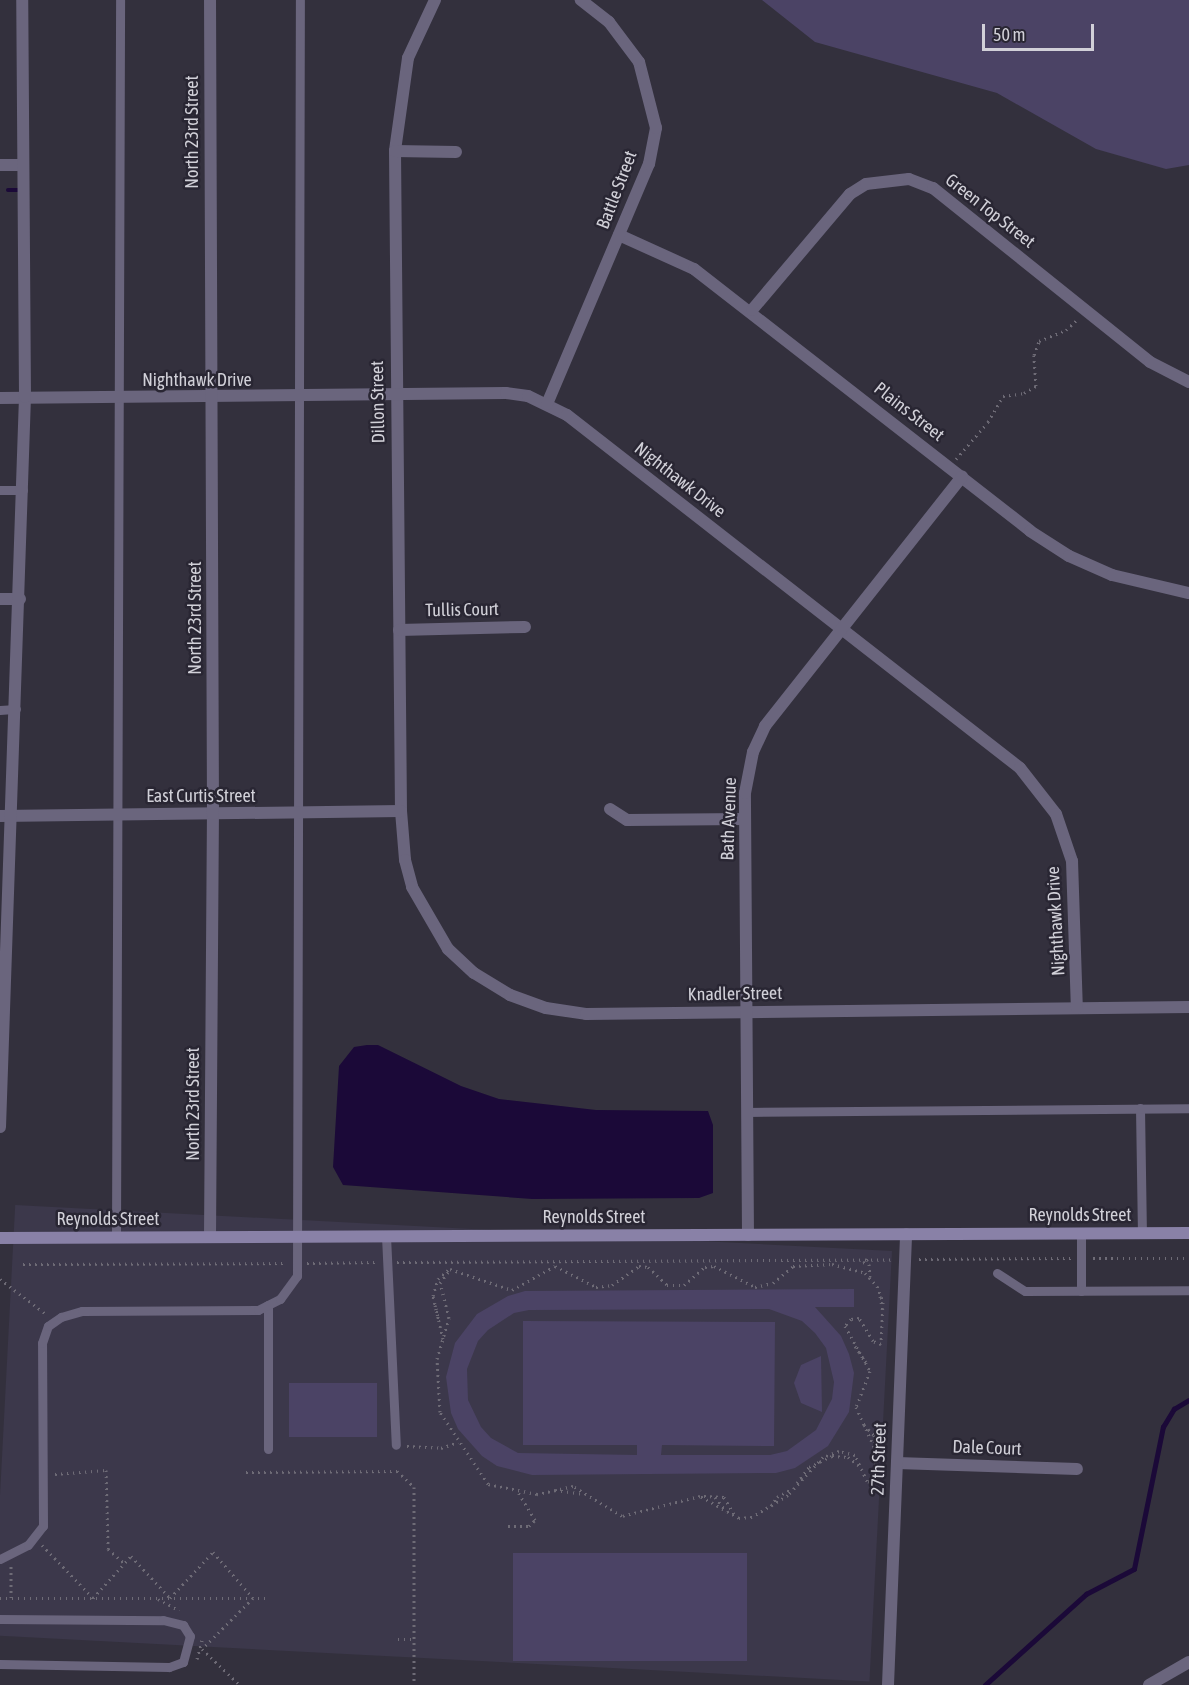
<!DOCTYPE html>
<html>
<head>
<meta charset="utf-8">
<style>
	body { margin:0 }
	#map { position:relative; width:1189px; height:1685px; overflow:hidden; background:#33303d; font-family:"Asap Condensed",sans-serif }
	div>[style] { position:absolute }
	.built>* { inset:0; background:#3c384b; transform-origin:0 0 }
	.green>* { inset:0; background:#4b4365; transform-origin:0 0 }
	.water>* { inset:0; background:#1b0938 }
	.stream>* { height:4.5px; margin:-2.25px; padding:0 2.25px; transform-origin:2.25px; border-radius:2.25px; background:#1b0938 }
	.path>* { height:3px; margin-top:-1.5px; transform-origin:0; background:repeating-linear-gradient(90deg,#6e6b76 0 1.5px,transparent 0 6px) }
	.service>* { height:9px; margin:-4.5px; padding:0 4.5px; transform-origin:4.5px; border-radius:4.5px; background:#6a657d }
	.minor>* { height:12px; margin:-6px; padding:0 6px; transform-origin:6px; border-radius:6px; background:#6a657d }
	.tertiary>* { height:12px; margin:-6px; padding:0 6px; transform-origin:6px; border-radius:6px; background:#6a657d }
	.secondary>* { height:12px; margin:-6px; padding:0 6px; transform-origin:6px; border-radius:6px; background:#8981a7 }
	span { translate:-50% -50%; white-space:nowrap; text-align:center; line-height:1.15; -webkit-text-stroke:5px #292633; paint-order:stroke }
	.street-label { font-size:18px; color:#d1d0d8 }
	.scale { position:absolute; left:982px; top:24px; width:112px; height:27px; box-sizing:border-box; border:3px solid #d1d0d8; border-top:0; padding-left:8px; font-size:18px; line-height:21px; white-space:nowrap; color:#d1d0d8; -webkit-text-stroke:4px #292633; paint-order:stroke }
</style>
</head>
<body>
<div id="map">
	<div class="built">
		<div style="left:892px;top:1251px;width:431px;height:878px;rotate:93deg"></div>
	</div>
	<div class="green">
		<div style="clip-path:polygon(762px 0,1189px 0,1189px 165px,1166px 169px,1096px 149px,997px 93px,815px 42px)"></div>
		<div style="clip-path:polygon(evenodd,854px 1289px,854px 1307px,815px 1307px,841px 1336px,849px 1354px,854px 1373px,849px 1412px,828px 1446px,795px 1468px,776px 1473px,532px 1475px,497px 1466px,482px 1456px,458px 1429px,451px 1413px,446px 1377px,455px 1343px,477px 1314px,508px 1296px,525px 1291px,854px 1289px,769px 1309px,802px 1321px,815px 1333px,826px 1348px,834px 1382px,832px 1399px,816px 1430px,787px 1451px,770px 1455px,661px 1455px,662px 1445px,774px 1446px,775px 1322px,523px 1321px,523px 1445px,637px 1445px,637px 1455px,518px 1453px,491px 1438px,481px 1427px,468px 1400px,467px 1369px,478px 1341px,488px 1330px,514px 1313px,529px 1310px,769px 1309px)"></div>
		<div style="clip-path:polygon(821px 1356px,822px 1412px,801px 1403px,794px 1383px,801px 1365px)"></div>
		<div style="left:289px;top:1383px;width:88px;height:54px"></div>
		<div style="left:513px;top:1553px;width:234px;height:108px"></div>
	</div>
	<div class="water">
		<div style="clip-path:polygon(367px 1045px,378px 1045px,461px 1086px,499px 1099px,596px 1110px,708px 1111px,713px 1125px,713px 1193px,699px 1198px,532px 1199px,343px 1185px,333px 1167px,339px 1066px,354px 1047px)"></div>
	</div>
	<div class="stream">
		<div style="left:8px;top:190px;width:13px"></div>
		<div style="left:985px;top:1685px;width:136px;rotate:-42deg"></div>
		<div style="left:1086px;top:1594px;width:54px;rotate:-27.5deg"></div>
		<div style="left:1134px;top:1569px;width:145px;rotate:-78.5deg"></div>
		<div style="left:1163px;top:1427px;width:21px;rotate:-59deg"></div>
		<div style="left:1174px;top:1409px;width:17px;rotate:-31deg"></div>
	</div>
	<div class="path">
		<div style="left:956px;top:459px;width:49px;rotate:-49.1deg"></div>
		<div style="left:988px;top:422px;width:30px;rotate:-60deg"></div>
		<div style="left:1003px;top:396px;width:21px;rotate:-8deg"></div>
		<div style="left:1024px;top:393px;width:14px;rotate:-30deg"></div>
		<div style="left:1036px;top:386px;width:31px;rotate:-94deg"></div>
		<div style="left:1034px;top:355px;width:15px;rotate:-70deg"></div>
		<div style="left:1039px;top:341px;width:29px;rotate:-22deg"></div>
		<div style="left:1066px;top:330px;width:16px;rotate:-43deg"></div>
		<div style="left:1093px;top:1258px;width:96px"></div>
		<div style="left:868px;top:1259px;width:6px;rotate:149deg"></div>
		<div style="left:863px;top:1262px;width:6px;rotate:18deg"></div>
		<div style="left:869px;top:1264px;width:13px;rotate:86deg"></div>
		<div style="left:919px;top:1259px;width:152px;rotate:-0.4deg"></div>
		<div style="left:397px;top:1262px;width:494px;rotate:-0.3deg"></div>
		<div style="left:307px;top:1263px;width:68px;rotate:-0.8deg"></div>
		<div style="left:23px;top:1264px;width:262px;rotate:-0.2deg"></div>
		<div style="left:832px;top:1264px;width:34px;rotate:15deg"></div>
		<div style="left:865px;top:1273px;width:18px;rotate:47deg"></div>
		<div style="left:877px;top:1286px;width:17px;rotate:69deg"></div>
		<div style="left:883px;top:1302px;width:42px;rotate:92.7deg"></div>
		<div style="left:881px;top:1344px;width:9px;rotate:-159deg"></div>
		<div style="left:873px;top:1341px;width:27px;rotate:-121deg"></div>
		<div style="left:859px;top:1318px;width:8px;rotate:173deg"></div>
		<div style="left:851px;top:1319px;width:9px;rotate:131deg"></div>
		<div style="left:845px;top:1326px;width:51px;rotate:60.9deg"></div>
		<div style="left:870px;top:1371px;width:39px;rotate:111deg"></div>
		<div style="left:856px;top:1407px;width:48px;rotate:65.6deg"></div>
		<div style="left:876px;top:1451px;width:32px;rotate:92deg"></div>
		<div style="left:875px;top:1483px;width:8px;rotate:-166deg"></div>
		<div style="left:867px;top:1481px;width:29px;rotate:-115deg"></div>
		<div style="left:855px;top:1455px;width:16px;rotate:-166deg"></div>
		<div style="left:839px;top:1451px;width:17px;rotate:159deg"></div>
		<div style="left:823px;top:1457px;width:52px;rotate:132.6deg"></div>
		<div style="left:788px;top:1495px;width:42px;rotate:148.6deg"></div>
		<div style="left:752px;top:1517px;width:13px;rotate:176deg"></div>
		<div style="left:739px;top:1518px;width:45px;rotate:-150.6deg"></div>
		<div style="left:700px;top:1496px;width:81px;rotate:165.6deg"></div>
		<div style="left:622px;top:1516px;width:57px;rotate:-148.5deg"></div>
		<div style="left:573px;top:1486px;width:37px;rotate:167deg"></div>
		<div style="left:537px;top:1494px;width:50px;rotate:-168.5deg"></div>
		<div style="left:488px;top:1484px;width:87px;rotate:-123.7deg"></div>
		<div style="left:440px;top:1412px;width:53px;rotate:-93.2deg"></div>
		<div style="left:437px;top:1359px;width:43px;rotate:-73.7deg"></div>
		<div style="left:449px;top:1318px;width:36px;rotate:-104deg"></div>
		<div style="left:440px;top:1283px;width:17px;rotate:-54deg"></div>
		<div style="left:450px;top:1269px;width:65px;rotate:18.7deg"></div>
		<div style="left:512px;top:1290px;width:49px;rotate:-29.2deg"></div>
		<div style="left:555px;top:1266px;width:46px;rotate:27.1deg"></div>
		<div style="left:596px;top:1287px;width:16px;rotate:-7deg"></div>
		<div style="left:612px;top:1285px;width:33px;rotate:-35deg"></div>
		<div style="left:639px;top:1266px;width:9px;rotate:6deg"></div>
		<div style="left:648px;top:1267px;width:26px;rotate:43deg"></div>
		<div style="left:667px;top:1285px;width:17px"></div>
		<div style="left:684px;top:1285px;width:28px;rotate:-41deg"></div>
		<div style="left:705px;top:1267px;width:9px;rotate:-6deg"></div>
		<div style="left:714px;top:1266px;width:46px;rotate:27.1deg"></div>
		<div style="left:755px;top:1287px;width:18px;rotate:-13deg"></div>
		<div style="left:773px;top:1283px;width:26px;rotate:-40deg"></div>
		<div style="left:793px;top:1266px;width:39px;rotate:-3deg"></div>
		<div style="left:0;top:1279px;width:58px;rotate:37.3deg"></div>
		<div style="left:880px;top:1296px;width:17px;rotate:80deg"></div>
		<div style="left:435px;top:1305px;width:16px;rotate:76deg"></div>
		<div style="left:443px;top:1339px;width:44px;rotate:-103.1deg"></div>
		<div style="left:433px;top:1296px;width:18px;rotate:-74deg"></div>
		<div style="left:438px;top:1279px;width:15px;rotate:-42deg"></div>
		<div style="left:855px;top:1346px;width:23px;rotate:56deg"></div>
		<div style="left:864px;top:1425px;width:14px;rotate:45deg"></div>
		<div style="left:874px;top:1435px;width:15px;rotate:82deg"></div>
		<div style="left:407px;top:1446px;width:34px;rotate:3deg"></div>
		<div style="left:441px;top:1448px;width:18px;rotate:-19deg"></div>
		<div style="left:875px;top:1456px;width:14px;rotate:82deg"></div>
		<div style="left:246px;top:1472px;width:151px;rotate:-0.4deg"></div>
		<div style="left:397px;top:1471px;width:23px;rotate:43deg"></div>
		<div style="left:414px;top:1487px;width:198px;rotate:90deg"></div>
		<div style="left:55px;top:1474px;width:51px;rotate:-4.5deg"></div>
		<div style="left:106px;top:1470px;width:79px;rotate:88.5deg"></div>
		<div style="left:108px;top:1549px;width:23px;rotate:41deg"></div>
		<div style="left:797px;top:1483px;width:20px;rotate:-53deg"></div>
		<div style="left:809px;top:1467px;width:25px;rotate:-26deg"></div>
		<div style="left:832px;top:1456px;width:16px;rotate:4deg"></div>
		<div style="left:848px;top:1457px;width:18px;rotate:38deg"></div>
		<div style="left:555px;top:1490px;width:29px;rotate:8deg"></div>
		<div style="left:704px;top:1496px;width:20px;rotate:3deg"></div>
		<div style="left:724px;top:1497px;width:20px;rotate:60deg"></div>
		<div style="left:715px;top:1497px;width:18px;rotate:52deg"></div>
		<div style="left:771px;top:1506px;width:11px;rotate:-56deg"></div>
		<div style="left:777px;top:1497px;width:18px;rotate:-29deg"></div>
		<div style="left:508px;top:1526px;width:21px"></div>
		<div style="left:529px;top:1526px;width:8px;rotate:-45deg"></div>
		<div style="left:535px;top:1520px;width:33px;rotate:-121deg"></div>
		<div style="left:42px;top:1545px;width:74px;rotate:46.1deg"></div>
		<div style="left:93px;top:1598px;width:57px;rotate:-47.9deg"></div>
		<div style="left:131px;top:1556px;width:57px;rotate:47.1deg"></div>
		<div style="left:170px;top:1598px;width:63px;rotate:-46.9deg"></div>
		<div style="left:213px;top:1552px;width:61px;rotate:49deg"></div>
		<div style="left:253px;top:1598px;width:72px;rotate:135deg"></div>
		<div style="left:202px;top:1649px;width:52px;rotate:43.5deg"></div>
		<div style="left:0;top:1598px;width:268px"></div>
		<div style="left:11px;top:1598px;width:32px;rotate:-90deg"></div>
		<div style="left:158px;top:1599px;width:24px;rotate:28deg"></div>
		<div style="left:398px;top:1639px;width:16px"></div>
		<div style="left:197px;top:1659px;width:20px;rotate:-75deg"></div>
	</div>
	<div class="service">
		<div style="left:0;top:490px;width:23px"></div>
		<div style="left:0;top:710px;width:16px;rotate:-4deg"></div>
		<div style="left:1140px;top:1108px;width:125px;rotate:89.1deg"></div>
		<div style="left:747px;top:1112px;width:442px;rotate:-0.5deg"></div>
		<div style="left:1081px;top:1233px;width:58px;rotate:90deg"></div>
		<div style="left:386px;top:1236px;width:209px;rotate:87.3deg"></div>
		<div style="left:116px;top:1237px;width:1237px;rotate:-89.81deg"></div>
		<div style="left:997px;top:1273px;width:33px;rotate:33deg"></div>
		<div style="left:1025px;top:1291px;width:164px;rotate:-0.3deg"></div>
		<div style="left:268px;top:1449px;width:144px;rotate:-90deg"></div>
		<div style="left:0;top:1559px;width:31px;rotate:-27deg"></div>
		<div style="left:28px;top:1545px;width:24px;rotate:-52deg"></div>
		<div style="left:43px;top:1526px;width:183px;rotate:-90.3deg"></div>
		<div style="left:42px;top:1343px;width:18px;rotate:-71deg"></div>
		<div style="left:48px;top:1326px;width:16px;rotate:-35deg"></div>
		<div style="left:61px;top:1317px;width:22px;rotate:-16deg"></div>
		<div style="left:82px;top:1311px;width:176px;rotate:-0.3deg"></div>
		<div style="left:258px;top:1310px;width:25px;rotate:-27deg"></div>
		<div style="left:280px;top:1299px;width:29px;rotate:-54deg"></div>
		<div style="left:297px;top:1276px;width:1276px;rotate:-89.87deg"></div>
		<div style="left:0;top:1619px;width:163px;rotate:0.4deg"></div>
		<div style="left:163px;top:1620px;width:21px;rotate:14deg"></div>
		<div style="left:183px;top:1625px;width:13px;rotate:58deg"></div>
		<div style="left:190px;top:1636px;width:27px;rotate:105deg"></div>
		<div style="left:183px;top:1662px;width:15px;rotate:160deg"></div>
		<div style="left:169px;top:1667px;width:169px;rotate:-179deg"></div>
	</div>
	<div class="minor">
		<div style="left:435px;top:0;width:64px;rotate:115deg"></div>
		<div style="left:408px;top:58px;width:94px;rotate:98deg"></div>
		<div style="left:395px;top:151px;width:660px;rotate:89.48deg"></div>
		<div style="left:401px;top:811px;width:49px;rotate:85.3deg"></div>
		<div style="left:405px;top:860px;width:28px;rotate:75deg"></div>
		<div style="left:412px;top:887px;width:72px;rotate:59.9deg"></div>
		<div style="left:448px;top:949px;width:35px;rotate:43deg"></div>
		<div style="left:474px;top:973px;width:42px;rotate:31.4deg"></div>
		<div style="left:510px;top:995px;width:38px;rotate:20deg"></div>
		<div style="left:546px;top:1008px;width:40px;rotate:8.5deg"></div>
		<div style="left:586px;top:1014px;width:603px;rotate:-0.67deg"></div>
		<div style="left:395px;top:151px;width:61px;rotate:0.9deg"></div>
		<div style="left:0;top:165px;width:23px"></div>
		<div style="left:619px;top:235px;width:82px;rotate:24.4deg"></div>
		<div style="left:694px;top:269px;width:426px;rotate:37.9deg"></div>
		<div style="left:1030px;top:531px;width:46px;rotate:32.7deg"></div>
		<div style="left:1069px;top:556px;width:47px;rotate:23.8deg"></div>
		<div style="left:1112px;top:575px;width:79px;rotate:13.2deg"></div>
		<div style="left:752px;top:310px;width:152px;rotate:-49.8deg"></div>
		<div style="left:850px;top:194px;width:19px;rotate:-32deg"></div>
		<div style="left:866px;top:184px;width:43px;rotate:-6.6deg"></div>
		<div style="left:909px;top:179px;width:26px;rotate:21deg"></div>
		<div style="left:933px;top:188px;width:278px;rotate:38.7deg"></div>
		<div style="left:1150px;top:362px;width:44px;rotate:27.1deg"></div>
		<div style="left:0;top:398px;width:506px;rotate:-0.57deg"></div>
		<div style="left:506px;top:393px;width:22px;rotate:8deg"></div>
		<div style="left:528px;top:396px;width:43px;rotate:26deg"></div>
		<div style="left:567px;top:415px;width:574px;rotate:37.93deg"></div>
		<div style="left:1020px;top:768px;width:58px;rotate:52deg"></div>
		<div style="left:1056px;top:814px;width:50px;rotate:71.2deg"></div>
		<div style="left:1072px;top:861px;width:147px;rotate:88.1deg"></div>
		<div style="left:547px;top:404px;width:261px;rotate:-67deg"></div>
		<div style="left:649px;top:164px;width:37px;rotate:-79deg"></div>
		<div style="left:656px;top:128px;width:68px;rotate:-104.4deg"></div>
		<div style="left:639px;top:62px;width:50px;rotate:-126.9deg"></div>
		<div style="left:609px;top:22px;width:36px;rotate:-142deg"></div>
		<div style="left:0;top:599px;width:20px"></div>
		<div style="left:399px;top:630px;width:126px;rotate:-1.4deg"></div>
		<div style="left:610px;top:809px;width:20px;rotate:33deg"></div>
		<div style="left:627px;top:820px;width:118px;rotate:-0.5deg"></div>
		<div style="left:0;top:816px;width:401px;rotate:-0.7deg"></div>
		<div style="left:748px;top:1235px;width:442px;rotate:-90.4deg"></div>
		<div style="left:745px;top:793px;width:42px;rotate:-79deg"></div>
		<div style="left:753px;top:752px;width:29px;rotate:-65deg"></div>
		<div style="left:765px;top:726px;width:318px;rotate:-51.7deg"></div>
		<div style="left:210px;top:1237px;width:423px;rotate:-89.6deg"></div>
		<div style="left:213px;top:814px;width:814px;rotate:-90.21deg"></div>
		<div style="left:897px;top:1463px;width:180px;rotate:1.9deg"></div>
		<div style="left:888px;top:1685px;width:451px;rotate:-87.7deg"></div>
		<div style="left:1149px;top:1685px;width:46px;rotate:-29.9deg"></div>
	</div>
	<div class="tertiary">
		<div style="left:0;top:1127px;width:730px;rotate:-88.04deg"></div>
		<div style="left:25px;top:397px;width:397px;rotate:-90.4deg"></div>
	</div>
	<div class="secondary">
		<div style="left:0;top:1238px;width:1189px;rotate:-0.24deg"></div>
	</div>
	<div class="street-label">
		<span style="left:192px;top:132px;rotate:-90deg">North 23rd Street</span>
		<span style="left:617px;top:190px;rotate:-69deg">Battle Street</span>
		<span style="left:990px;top:211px;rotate:38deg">Green Top Street</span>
		<span style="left:197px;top:380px">Nighthawk Drive</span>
		<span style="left:378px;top:402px;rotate:-91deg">Dillon Street</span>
		<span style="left:909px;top:412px;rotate:38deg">Plains Street</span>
		<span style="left:680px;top:480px;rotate:38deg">Nighthawk Drive</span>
		<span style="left:462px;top:610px;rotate:-1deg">Tullis Court</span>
		<span style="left:195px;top:618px;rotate:-90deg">North 23rd Street</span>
		<span style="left:201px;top:796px">East Curtis Street</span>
		<span style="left:729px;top:819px;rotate:-88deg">Bath Avenue</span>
		<span style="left:1056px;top:921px;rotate:-93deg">Nighthawk Drive</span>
		<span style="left:735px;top:994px;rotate:-1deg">Knadler Street</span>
		<span style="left:193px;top:1104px;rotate:-90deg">North 23rd Street</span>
		<span style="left:1080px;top:1215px">Reynolds Street</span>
		<span style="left:594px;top:1217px">Reynolds Street</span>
		<span style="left:108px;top:1219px">Reynolds Street</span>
		<span style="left:987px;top:1448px;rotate:2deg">Dale Court</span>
		<span style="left:879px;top:1459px;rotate:-88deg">27th Street</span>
	</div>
	<div class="scale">50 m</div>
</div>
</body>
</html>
